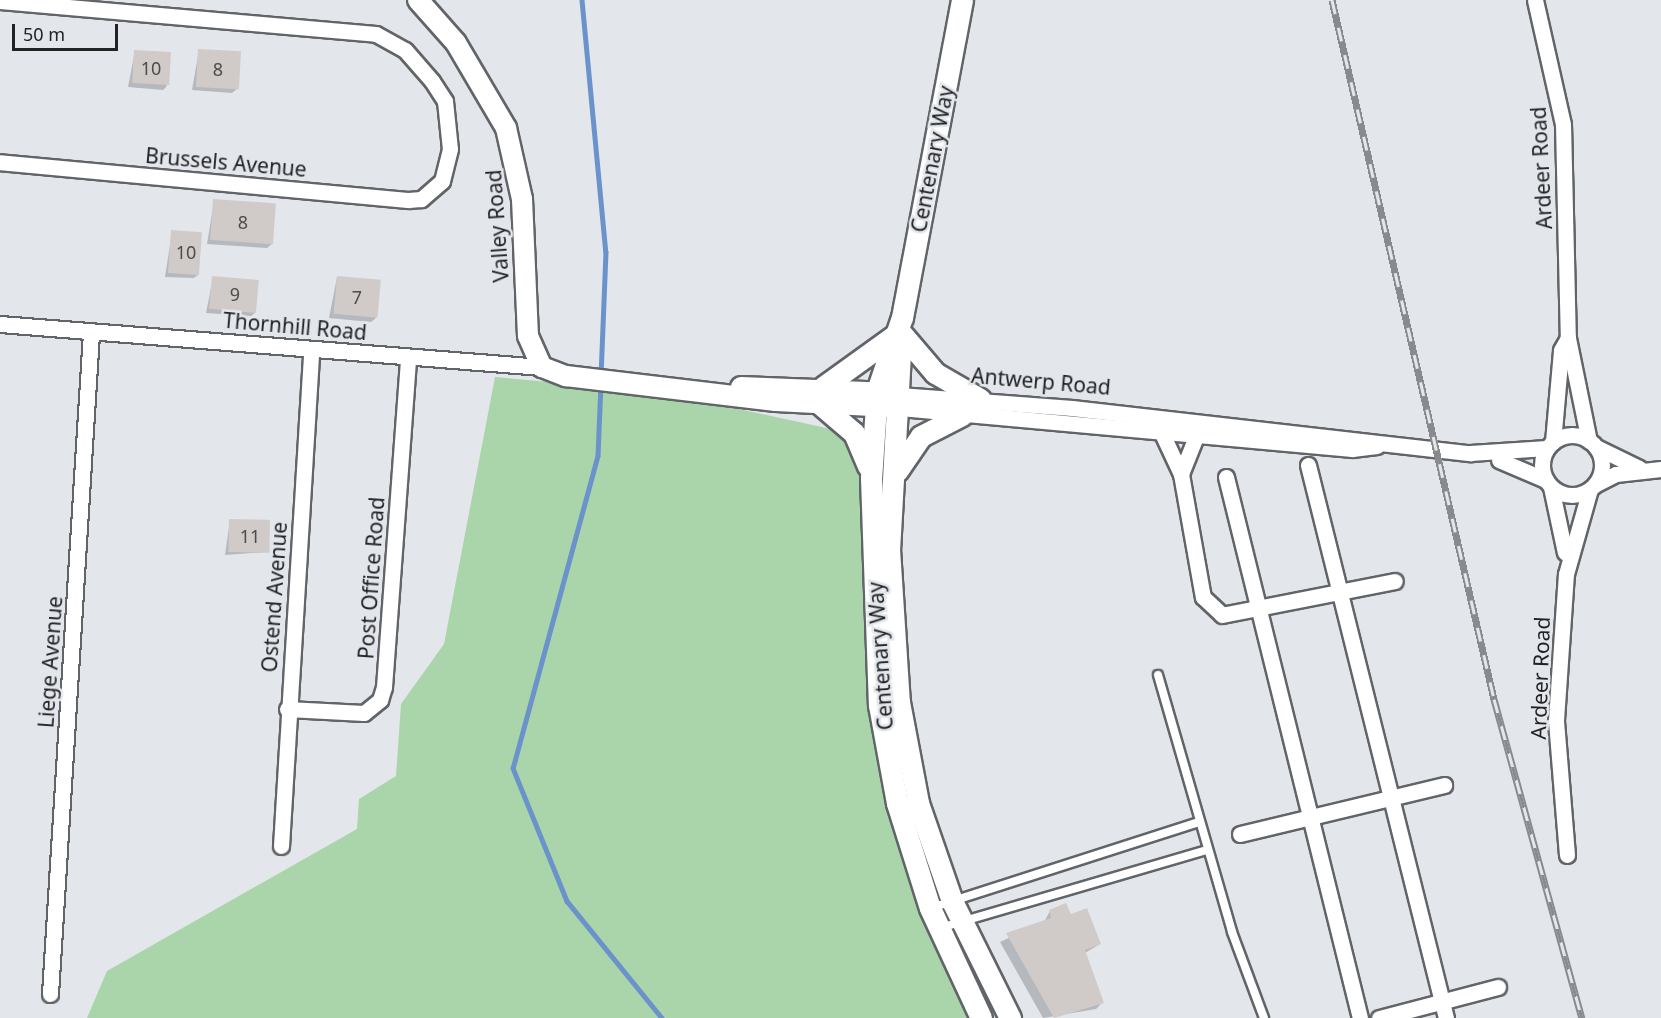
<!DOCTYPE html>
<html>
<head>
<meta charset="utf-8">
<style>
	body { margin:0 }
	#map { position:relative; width:1661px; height:1018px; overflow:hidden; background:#e3e6eb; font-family:"Noto Sans",sans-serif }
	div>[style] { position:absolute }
	.green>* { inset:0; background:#aad5aa }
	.shadow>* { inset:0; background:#0003 }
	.stream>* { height:4.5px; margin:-2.25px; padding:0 2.25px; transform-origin:2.25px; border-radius:2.25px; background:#6c92cb }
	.building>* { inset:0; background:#d0cbc8; transform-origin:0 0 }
	.roads { filter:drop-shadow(2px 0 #616468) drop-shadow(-2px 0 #616468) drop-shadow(0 2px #616468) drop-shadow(0 -2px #616468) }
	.service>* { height:8px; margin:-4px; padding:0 4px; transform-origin:4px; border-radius:4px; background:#fff }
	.minor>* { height:15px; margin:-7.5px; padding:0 7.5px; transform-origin:7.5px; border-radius:7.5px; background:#fff }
	.minor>.ring { margin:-7.5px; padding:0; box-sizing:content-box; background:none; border:15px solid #fff; border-radius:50% }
	.tertiary>* { height:20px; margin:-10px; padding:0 10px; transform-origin:10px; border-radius:10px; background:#fff }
	.secondary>* { height:21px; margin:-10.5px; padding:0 10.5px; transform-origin:10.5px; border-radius:10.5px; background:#fff }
	.rail>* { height:7px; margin-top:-3.5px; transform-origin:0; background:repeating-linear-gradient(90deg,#e3e6eb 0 14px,#888a8d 0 28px); box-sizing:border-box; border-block:2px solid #888a8d }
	span { translate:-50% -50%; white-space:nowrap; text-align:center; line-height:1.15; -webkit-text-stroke:5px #e3e6eb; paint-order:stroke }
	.number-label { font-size:18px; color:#4d4c4d }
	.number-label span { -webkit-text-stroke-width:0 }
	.street-label { font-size:21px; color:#212224 }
	.scale { position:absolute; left:12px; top:24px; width:106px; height:27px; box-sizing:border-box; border:3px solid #212224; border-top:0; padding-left:8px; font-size:18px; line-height:21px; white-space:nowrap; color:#212224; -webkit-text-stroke:4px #e3e6eb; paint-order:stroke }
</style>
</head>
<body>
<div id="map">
	<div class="green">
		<div style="clip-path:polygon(495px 377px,660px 392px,831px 429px,848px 440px,859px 465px,873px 736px,881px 780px,917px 905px,969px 1018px,87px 1018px,107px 971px,357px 829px,359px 799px,396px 776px,401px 704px,444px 644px)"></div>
	</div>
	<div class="shadow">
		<div style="clip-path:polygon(199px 50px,237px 89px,232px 93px,192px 90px)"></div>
		<div style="clip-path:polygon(135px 51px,167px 86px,163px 90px,128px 87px)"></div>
		<div style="clip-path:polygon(214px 201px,272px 244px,267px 248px,207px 244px)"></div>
		<div style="clip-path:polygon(172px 232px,199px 274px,194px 278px,165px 277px)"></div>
		<div style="clip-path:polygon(337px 277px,376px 318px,371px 322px,329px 318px)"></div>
		<div style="clip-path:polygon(213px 278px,256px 312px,251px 316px,206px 313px)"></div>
		<div style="clip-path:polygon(230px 520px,268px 552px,225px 555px)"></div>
		<div style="clip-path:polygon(1050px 911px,1070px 916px,1100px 944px,1085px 953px,1103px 1002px,1096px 1009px,1043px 1018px,1000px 942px,1044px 922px)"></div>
	</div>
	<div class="stream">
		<div style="left:582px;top:0;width:253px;rotate:84.6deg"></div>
		<div style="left:606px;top:252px;width:124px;rotate:92.3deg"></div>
		<div style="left:601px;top:384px;width:72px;rotate:92.4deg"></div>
		<div style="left:598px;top:456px;width:323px;rotate:105.2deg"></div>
		<div style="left:513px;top:768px;width:144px;rotate:67.9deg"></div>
		<div style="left:567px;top:901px;width:151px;rotate:50.9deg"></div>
	</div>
	<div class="building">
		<div style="left:198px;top:49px;width:43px;height:38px;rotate:3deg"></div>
		<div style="left:134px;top:50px;width:37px;height:33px;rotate:3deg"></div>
		<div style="left:213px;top:199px;width:63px;height:41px;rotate:4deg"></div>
		<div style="left:171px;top:230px;width:31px;height:43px;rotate:4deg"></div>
		<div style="left:212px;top:276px;width:47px;height:33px;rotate:5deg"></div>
		<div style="left:337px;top:276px;width:44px;height:38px;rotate:5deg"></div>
		<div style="left:229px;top:519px;width:41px;height:33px;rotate:1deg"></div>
		<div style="clip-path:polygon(1066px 903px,1071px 914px,1087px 908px,1101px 944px,1085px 950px,1104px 1003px,1054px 1018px,1006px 933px,1051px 918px,1049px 910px)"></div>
	</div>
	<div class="roads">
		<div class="service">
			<div style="left:1158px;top:675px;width:267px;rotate:73.9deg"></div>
			<div style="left:1232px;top:932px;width:92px;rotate:69.6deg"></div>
			<div style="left:931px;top:908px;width:281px;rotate:-17.8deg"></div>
			<div style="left:940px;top:928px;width:277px;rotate:-16.3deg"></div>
		</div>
		<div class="minor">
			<div style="left:1535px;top:0;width:127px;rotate:77.3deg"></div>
			<div style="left:1563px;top:124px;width:214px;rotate:88.7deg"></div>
			<div style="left:1568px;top:338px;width:105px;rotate:78.5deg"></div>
			<div style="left:0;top:1px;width:377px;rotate:5deg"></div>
			<div style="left:376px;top:34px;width:33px;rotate:29deg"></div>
			<div style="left:405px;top:50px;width:41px;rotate:48.9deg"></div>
			<div style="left:432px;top:81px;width:24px;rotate:57deg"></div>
			<div style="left:445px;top:101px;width:48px;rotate:84.1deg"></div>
			<div style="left:450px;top:149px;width:33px;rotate:104deg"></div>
			<div style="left:442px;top:181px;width:28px;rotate:139deg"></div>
			<div style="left:421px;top:199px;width:13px;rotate:176deg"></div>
			<div style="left:408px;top:200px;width:410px;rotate:-174.7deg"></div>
			<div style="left:0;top:324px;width:544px;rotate:4.54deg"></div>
			<div style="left:900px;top:395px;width:172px;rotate:4.3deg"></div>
			<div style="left:1072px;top:408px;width:401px;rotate:6.5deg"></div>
			<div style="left:1470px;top:453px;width:77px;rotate:-3.7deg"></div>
			<div style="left:900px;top:408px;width:454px;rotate:5.2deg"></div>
			<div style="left:1352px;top:449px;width:25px;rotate:-7deg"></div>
			<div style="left:1160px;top:429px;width:50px;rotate:65deg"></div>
			<div style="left:1181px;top:474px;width:125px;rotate:79.9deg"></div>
			<div style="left:1203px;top:597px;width:26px;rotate:43deg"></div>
			<div style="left:1222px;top:615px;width:176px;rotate:-11.1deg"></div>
			<div class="ring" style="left:1542px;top:435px;width:45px;height:45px"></div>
			<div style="left:1553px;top:442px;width:92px;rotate:-85deg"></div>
			<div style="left:1561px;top:350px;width:14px;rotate:-60deg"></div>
			<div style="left:1596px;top:447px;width:48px;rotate:26deg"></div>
			<div style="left:1499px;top:460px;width:51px;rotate:23.1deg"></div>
			<div style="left:1308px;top:465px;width:570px;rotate:75.99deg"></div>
			<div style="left:1181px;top:474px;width:43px;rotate:-68.2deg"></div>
			<div style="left:1226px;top:477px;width:557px;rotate:76.09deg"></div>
			<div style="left:1596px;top:484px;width:22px;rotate:-27deg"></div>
			<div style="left:1616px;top:474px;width:45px;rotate:-6.3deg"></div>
			<div style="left:1551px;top:487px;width:67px;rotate:78deg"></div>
			<div style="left:287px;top:709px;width:77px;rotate:3deg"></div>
			<div style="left:364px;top:713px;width:21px;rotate:-39deg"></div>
			<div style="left:380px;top:700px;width:14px;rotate:-73deg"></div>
			<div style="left:384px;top:687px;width:328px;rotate:-85.8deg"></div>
			<div style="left:1240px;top:834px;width:210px;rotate:-13.5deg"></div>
			<div style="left:281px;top:846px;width:495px;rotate:-86.5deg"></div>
			<div style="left:1567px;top:855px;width:135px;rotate:-94.7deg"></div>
			<div style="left:1556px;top:720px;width:146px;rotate:-86.1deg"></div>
			<div style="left:1566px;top:574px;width:88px;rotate:-74.2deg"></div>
			<div style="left:50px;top:994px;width:662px;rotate:-86.45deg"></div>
			<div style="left:1379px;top:1018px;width:123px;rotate:-14.6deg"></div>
		</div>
		<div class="tertiary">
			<div style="left:418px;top:0;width:57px;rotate:48.5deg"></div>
			<div style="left:456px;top:43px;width:99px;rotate:59.5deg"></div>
			<div style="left:506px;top:128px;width:73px;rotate:77.3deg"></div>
			<div style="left:522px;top:199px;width:137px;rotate:87.5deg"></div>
			<div style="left:528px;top:336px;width:34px;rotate:66deg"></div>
			<div style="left:542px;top:367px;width:26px;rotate:21deg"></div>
			<div style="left:566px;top:376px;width:211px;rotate:6.8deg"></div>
			<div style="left:776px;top:401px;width:115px;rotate:3deg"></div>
			<div style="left:741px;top:387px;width:150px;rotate:2.3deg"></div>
		</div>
		<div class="secondary">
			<div style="left:962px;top:0;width:323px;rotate:100.7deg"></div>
			<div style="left:902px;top:317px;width:78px;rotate:108.7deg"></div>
			<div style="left:877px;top:391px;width:87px;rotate:93.9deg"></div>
			<div style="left:871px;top:478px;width:227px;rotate:88deg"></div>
			<div style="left:879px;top:705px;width:100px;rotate:79.6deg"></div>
			<div style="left:897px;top:803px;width:110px;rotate:72.6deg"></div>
			<div style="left:930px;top:908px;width:121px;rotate:65.1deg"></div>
			<div style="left:901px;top:333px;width:52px;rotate:49.6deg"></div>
			<div style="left:935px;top:373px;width:52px;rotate:30deg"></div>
			<div style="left:901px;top:336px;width:213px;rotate:93.2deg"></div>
			<div style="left:889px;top:549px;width:153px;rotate:86.3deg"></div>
			<div style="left:899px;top:702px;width:103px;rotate:79.3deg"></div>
			<div style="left:918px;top:803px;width:104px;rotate:70.9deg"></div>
			<div style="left:952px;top:901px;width:131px;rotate:63.6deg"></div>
			<div style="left:823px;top:387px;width:89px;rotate:-35.8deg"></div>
			<div style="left:820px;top:404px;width:45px;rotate:40.5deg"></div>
			<div style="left:854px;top:433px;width:36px;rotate:67deg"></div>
			<div style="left:897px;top:471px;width:42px;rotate:-55.6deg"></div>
			<div style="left:921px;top:436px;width:46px;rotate:-27.1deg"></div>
		</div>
	</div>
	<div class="rail">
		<div style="left:1332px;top:0;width:718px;rotate:76.95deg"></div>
		<div style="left:1494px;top:699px;width:331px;rotate:74.6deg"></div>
	</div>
	<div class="number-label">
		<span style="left:151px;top:68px">10</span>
		<span style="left:218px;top:69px">8</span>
		<span style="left:243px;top:222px">8</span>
		<span style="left:186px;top:252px">10</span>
		<span style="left:235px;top:294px">9</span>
		<span style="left:357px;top:297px">7</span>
		<span style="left:250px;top:536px">11</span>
	</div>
	<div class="street-label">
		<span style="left:932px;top:159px;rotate:-79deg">Centenary Way</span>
		<span style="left:226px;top:162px;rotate:5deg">Brussels Avenue</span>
		<span style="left:1541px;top:168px;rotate:-93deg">Ardeer Road</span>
		<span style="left:497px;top:226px;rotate:-94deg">Valley Road</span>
		<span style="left:295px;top:326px;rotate:5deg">Thornhill Road</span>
		<span style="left:1041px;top:381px;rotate:5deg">Antwerp Road</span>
		<span style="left:371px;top:578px;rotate:-86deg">Post Office Road</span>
		<span style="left:274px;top:597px;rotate:-86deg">Ostend Avenue</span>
		<span style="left:880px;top:656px;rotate:-94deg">Centenary Way</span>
		<span style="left:50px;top:662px;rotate:-86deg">Liege Avenue</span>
		<span style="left:1540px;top:678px;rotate:-88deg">Ardeer Road</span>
	</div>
	<div class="scale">50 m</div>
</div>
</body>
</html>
